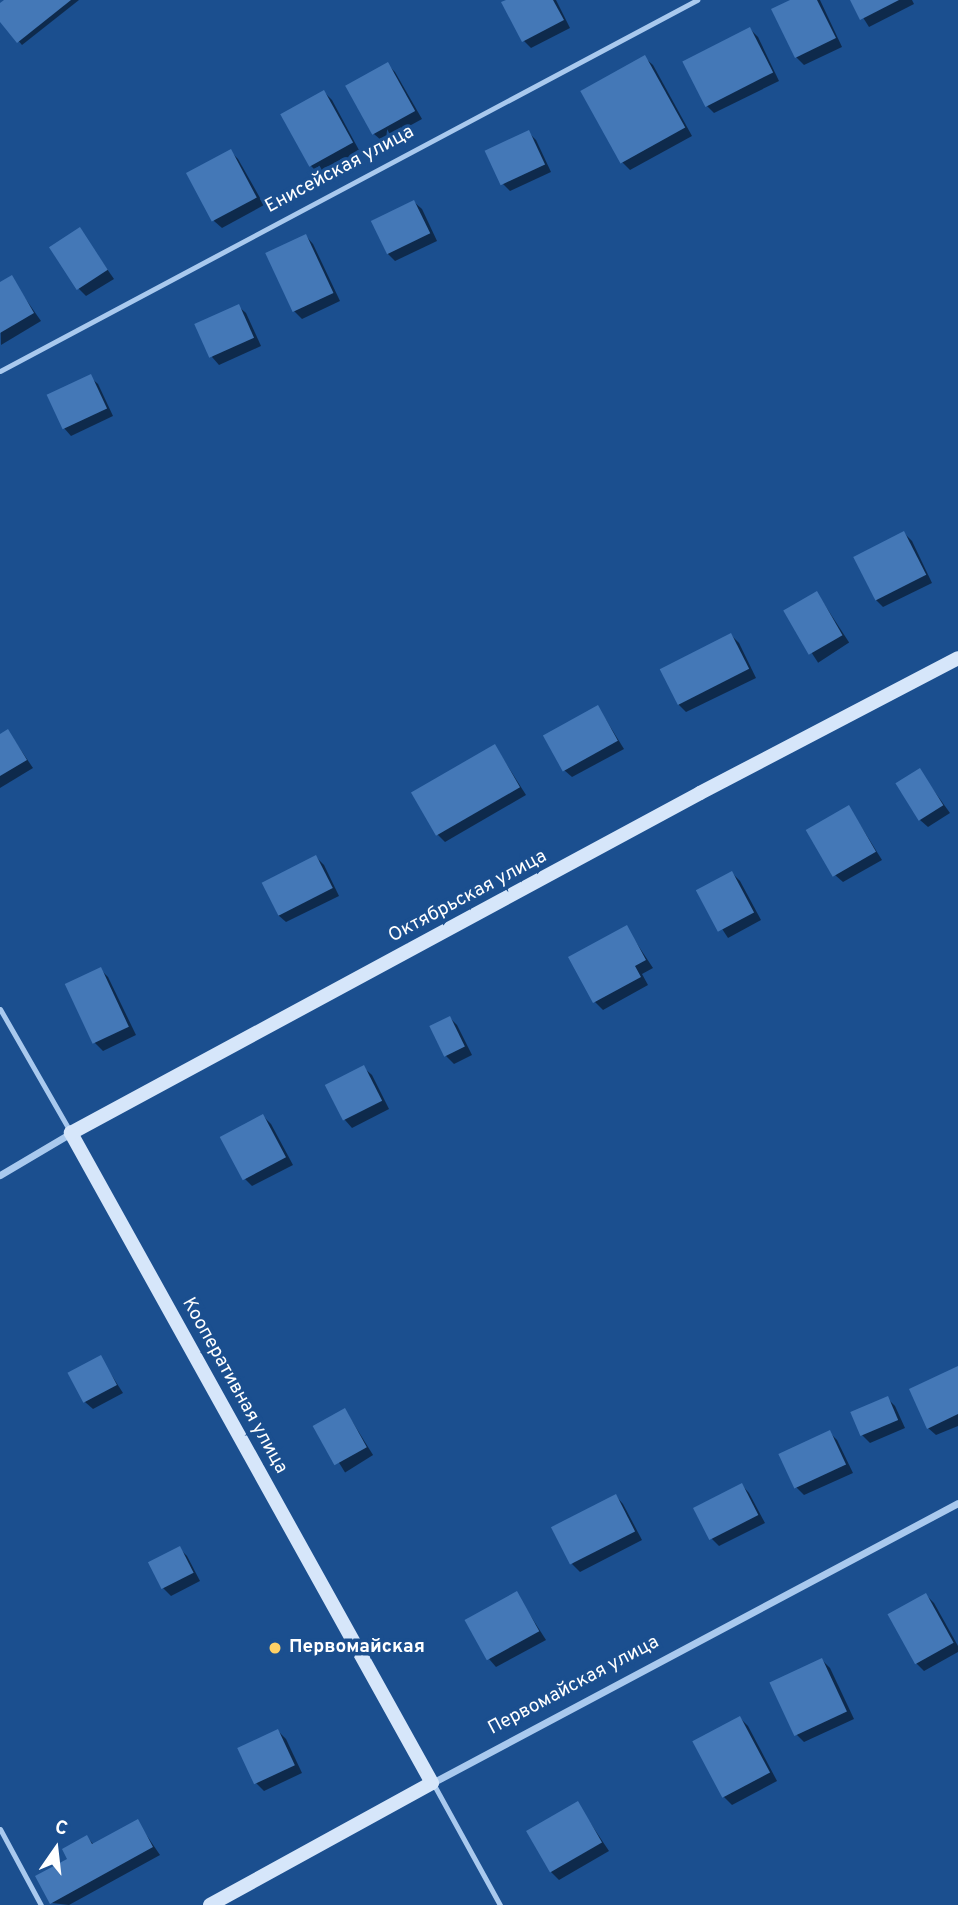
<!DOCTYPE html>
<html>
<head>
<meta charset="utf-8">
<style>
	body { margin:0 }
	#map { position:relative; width:958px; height:1905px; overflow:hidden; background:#1b4f8f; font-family:Overpass,sans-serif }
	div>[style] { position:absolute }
	.shadow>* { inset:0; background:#0007; transform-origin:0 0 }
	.building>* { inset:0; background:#4478b7; transform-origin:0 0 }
	.lane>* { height:5px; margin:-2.5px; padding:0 2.5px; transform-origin:2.5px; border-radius:2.5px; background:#a9c9ee }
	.street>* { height:7px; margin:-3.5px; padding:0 3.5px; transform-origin:3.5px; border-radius:3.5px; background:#a9c9ee }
	.secondary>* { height:14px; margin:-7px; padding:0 7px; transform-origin:7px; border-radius:7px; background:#d6e6fa }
	.dots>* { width:19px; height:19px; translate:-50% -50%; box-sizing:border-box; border:4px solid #1b4f8f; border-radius:50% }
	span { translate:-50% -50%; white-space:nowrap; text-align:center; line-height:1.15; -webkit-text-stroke:7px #1b4f8f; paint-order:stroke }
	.street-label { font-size:19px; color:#fff }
	.poi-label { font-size:19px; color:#fff; font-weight:700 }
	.left { translate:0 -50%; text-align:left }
	.north { position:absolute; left:21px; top:1814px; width:70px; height:70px; -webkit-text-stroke:5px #1b4f8f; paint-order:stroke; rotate:14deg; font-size:19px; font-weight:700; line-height:28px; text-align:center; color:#fff }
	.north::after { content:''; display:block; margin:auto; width:24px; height:32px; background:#fff; clip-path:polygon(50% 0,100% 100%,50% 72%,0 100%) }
</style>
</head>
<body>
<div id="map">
	<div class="shadow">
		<div style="clip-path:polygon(6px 0,79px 0,22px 45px,0 19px,0 5px)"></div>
		<div style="clip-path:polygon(509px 0,556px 0,570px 28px,531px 48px,524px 41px)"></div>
		<div style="clip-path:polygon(794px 0,820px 0,842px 47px,804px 65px,796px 57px)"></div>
		<div style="clip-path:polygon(852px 0,912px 0,914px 4px,869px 27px)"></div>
		<div style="clip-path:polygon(750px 29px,758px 37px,779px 81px,714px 113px,706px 105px,684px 62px)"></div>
		<div style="clip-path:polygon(645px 58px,653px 65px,692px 136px,630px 170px,622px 162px)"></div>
		<div style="clip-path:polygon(387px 64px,395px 72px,422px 119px,382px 141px,374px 134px)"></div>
		<div style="clip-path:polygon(324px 92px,332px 100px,360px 152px,319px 174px,311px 166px)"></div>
		<div style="clip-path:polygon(528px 132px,536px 140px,551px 172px,510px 191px,502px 183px)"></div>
		<div style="clip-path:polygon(230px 151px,238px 159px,264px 205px,222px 228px,214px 221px)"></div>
		<div style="clip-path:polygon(414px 202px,422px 209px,437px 241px,395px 261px,387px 253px,372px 221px)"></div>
		<div style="clip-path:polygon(80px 230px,114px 279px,86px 296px,78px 288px)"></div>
		<div style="clip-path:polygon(306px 236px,313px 244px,340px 301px,302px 319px,294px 311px)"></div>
		<div style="clip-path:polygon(11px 278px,41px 321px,1px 345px,0 285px)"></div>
		<div style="clip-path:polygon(238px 306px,246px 313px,261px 346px,219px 365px,212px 357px)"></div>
		<div style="clip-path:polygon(90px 377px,98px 384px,113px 416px,71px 436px,64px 428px)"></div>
		<div style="clip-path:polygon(904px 533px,912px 541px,932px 583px,883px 607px,875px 599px)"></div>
		<div style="left:817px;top:593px;width:59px;height:37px;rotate:57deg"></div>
		<div style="clip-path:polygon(731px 635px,739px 643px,756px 678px,686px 712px,678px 704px)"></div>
		<div style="clip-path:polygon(598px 707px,624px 749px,572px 777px,564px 770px)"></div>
		<div style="clip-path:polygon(8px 731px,33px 768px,0 788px,0 736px)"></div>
		<div style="clip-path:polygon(495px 746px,526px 795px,445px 842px,437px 834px)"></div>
		<div style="clip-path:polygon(919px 770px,950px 813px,928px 827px,920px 820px)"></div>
		<div style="clip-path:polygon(849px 807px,882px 860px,843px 882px,835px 875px)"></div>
		<div style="clip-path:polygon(316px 857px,324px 865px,339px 896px,286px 922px,278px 915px)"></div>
		<div style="clip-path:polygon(732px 873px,740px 881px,761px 920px,728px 938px,698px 892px)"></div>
		<div style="clip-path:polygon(626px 927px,653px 968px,642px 974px,648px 985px,603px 1010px,595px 1002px)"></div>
		<div style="clip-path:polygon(100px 969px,108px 977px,136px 1035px,103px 1051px,95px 1043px)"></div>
		<div style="clip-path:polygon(450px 1018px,457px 1025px,472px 1055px,454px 1064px,446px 1056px,431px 1026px)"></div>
		<div style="clip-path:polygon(364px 1068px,372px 1075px,389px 1109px,352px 1128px,345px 1120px,327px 1087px)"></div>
		<div style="clip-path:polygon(263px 1116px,271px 1124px,293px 1165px,252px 1186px,245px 1179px)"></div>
		<div style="clip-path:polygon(100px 1357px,123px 1393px,93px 1409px,85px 1402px)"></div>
		<div style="clip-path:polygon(958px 1368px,958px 1426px,936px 1435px,928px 1428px)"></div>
		<div style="clip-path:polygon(887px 1398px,895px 1406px,905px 1428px,870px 1443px,862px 1435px,852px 1413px)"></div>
		<div style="left:345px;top:1410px;width:53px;height:33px;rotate:58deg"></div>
		<div style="clip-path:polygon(829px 1432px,837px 1440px,853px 1473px,804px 1495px,796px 1487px,781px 1455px)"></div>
		<div style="clip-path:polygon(742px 1485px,749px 1493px,765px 1523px,719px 1546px,711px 1538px)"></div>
		<div style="clip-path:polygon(616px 1496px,623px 1504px,642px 1540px,580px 1572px,572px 1564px)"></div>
		<div style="clip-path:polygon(179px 1548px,187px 1556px,200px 1581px,171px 1596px,163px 1588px)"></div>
		<div style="clip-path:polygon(516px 1593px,546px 1640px,496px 1667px,489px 1659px)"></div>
		<div style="clip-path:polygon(926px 1595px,934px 1603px,958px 1646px,958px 1652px,924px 1671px,916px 1663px)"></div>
		<div style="clip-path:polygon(822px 1660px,830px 1668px,854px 1719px,804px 1742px,796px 1734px,772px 1683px)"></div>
		<div style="clip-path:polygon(740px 1718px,748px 1726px,777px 1781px,732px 1805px,724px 1797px)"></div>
		<div style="clip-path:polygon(278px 1731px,286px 1739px,302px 1773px,264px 1791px,256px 1783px)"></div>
		<div style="clip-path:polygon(577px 1803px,609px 1851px,559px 1880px,551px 1872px)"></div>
		<div style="clip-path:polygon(137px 1821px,160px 1855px,69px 1905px,52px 1903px,70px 1859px,87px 1837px,94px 1845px)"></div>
	</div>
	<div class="building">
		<div style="clip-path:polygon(4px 0,71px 0,17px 43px,0 22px,0 3px)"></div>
		<div style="clip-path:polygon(506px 0,553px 0,564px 20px,522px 42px,501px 2px)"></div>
		<div style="clip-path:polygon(790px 0,817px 0,836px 38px,795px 58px,771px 9px)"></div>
		<div style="clip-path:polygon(850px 0,899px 0,860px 20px)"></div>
		<div style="left:750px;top:27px;width:51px;height:76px;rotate:63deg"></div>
		<div style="left:645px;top:55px;width:83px;height:74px;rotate:61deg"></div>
		<div style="left:388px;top:62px;width:56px;height:49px;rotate:61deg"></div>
		<div style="left:324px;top:90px;width:60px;height:50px;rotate:61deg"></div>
		<div style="left:529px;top:130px;width:38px;height:49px;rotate:65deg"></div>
		<div style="left:231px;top:149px;width:55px;height:51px;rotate:62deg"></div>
		<div style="left:414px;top:200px;width:37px;height:48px;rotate:64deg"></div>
		<div style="left:80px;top:227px;width:51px;height:37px;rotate:57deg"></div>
		<div style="left:306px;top:234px;width:65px;height:45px;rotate:65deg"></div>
		<div style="clip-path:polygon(12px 275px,34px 313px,0 333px,0 282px)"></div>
		<div style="left:239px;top:304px;width:37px;height:49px;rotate:66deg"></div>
		<div style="left:91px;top:374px;width:38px;height:49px;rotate:65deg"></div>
		<div style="left:904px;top:531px;width:49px;height:57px;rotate:63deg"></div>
		<div style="left:817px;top:591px;width:51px;height:39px;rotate:60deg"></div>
		<div style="left:731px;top:633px;width:40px;height:80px;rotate:63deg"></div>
		<div style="left:598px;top:705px;width:41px;height:63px;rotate:61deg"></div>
		<div style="clip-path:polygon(8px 729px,27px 760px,0 776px,0 734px)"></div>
		<div style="left:495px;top:744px;width:50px;height:97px;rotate:60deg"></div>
		<div style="left:920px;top:768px;width:44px;height:29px;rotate:58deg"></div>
		<div style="left:849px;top:805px;width:54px;height:50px;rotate:60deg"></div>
		<div style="left:316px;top:855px;width:37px;height:61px;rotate:63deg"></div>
		<div style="left:732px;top:871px;width:47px;height:41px;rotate:62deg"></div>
		<div style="clip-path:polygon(627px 925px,646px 960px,635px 966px,641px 977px,593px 1003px,568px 957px)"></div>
		<div style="left:101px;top:967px;width:66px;height:40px;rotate:65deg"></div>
		<div style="left:450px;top:1016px;width:34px;height:23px;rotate:64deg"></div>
		<div style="left:364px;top:1065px;width:40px;height:44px;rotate:63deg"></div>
		<div style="left:263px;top:1114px;width:49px;height:49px;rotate:62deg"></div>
		<div style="left:101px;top:1355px;width:34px;height:38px;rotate:62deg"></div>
		<div style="clip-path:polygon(958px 1366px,958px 1414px,927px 1429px,909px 1389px)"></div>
		<div style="left:888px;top:1396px;width:26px;height:41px;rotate:67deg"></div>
		<div style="left:345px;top:1408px;width:45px;height:37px;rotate:61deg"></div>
		<div style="left:830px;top:1430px;width:38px;height:57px;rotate:65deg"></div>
		<div style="left:742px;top:1483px;width:36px;height:55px;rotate:63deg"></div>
		<div style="left:616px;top:1494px;width:42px;height:73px;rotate:63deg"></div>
		<div style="left:180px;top:1546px;width:30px;height:36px;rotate:63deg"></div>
		<div style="left:517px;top:1591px;width:46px;height:60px;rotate:61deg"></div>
		<div style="left:926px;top:1593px;width:57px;height:44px;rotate:61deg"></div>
		<div style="left:822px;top:1658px;width:59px;height:58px;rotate:65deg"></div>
		<div style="left:740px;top:1716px;width:64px;height:54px;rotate:62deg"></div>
		<div style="left:278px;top:1729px;width:40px;height:45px;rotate:65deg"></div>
		<div style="left:578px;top:1801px;width:48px;height:60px;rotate:60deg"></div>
		<div style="clip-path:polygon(138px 1819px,153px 1847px,50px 1904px,35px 1876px,67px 1859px,62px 1849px,87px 1835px,92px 1844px)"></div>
	</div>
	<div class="lane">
		<div style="left:0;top:371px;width:790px;rotate:-28.03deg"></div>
		<div style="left:0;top:1009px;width:141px;rotate:60.2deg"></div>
		<div style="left:434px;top:1785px;width:137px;rotate:61.2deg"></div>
		<div style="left:0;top:1829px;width:86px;rotate:61.7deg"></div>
	</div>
	<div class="street">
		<div style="left:0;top:1175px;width:82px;rotate:-30.6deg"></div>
		<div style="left:432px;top:1783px;width:596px;rotate:-28.03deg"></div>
	</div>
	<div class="secondary">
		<div style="left:210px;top:1905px;width:253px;rotate:-28.8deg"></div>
		<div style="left:432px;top:1783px;width:744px;rotate:-119.05deg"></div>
		<div style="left:71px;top:1133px;width:715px;rotate:-28.39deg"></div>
		<div style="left:700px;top:793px;width:291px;rotate:-27.6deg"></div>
	</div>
	<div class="dots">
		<div style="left:275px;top:1648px;background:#ffd166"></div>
	</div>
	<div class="street-label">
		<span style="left:340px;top:170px;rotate:-28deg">Енисейская улица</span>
		<span style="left:468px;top:897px;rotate:-28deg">Октябрьская улица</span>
		<span style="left:234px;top:1386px;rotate:61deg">Кооперативная улица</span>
		<span style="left:574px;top:1686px;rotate:-28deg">Первомайская улица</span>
	</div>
	<div class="poi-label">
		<span class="left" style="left:289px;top:1648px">Первомайская</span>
	</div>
	<div class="north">С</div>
</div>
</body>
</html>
